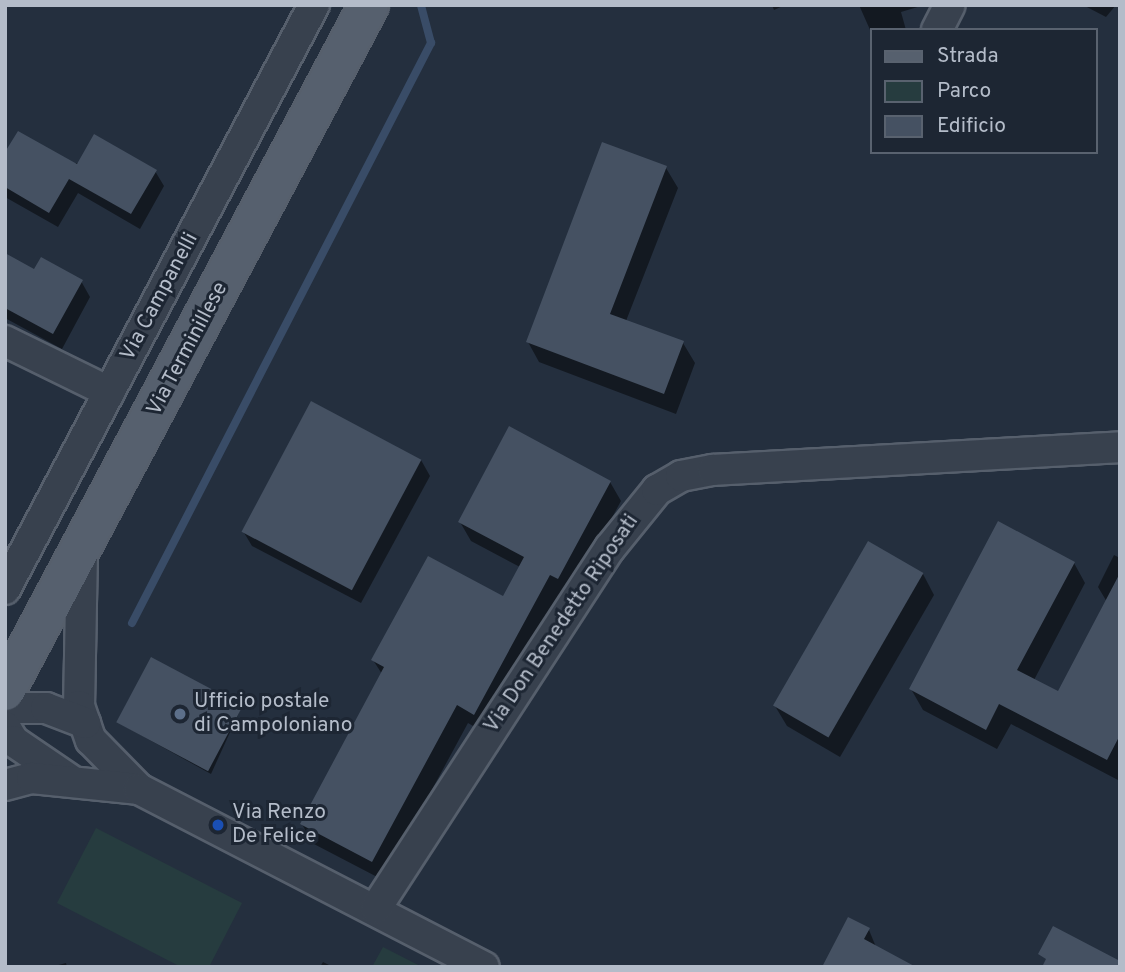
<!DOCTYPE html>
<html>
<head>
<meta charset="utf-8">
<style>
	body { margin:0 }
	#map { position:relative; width:1125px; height:972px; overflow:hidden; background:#242f3e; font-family:Overpass,sans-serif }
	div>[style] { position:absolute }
	.green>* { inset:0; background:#263c3f }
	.shadow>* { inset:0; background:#0007 }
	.stream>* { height:8px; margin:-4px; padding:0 4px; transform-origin:4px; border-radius:4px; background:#394c67 }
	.building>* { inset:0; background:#455162; transform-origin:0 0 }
	.roads { filter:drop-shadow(2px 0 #565f6c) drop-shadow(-2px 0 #565f6c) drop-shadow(0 2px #565f6c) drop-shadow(0 -2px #565f6c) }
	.minor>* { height:30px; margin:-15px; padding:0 15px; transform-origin:15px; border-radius:15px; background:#38414e }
	.major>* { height:38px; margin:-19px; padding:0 19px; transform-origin:19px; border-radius:19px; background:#56606e }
	.dots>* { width:19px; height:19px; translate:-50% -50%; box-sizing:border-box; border:4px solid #1d2633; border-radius:50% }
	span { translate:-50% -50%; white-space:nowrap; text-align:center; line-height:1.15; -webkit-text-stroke:6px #1d2633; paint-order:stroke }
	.street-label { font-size:21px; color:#b4bcc9 }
	.poi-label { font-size:21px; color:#b4bcc9 }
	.left { translate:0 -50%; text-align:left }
	.frame { position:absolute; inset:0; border:7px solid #b4bcc9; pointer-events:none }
	.legend { position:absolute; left:870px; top:28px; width:228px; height:126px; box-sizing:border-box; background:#1d2633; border:2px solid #59626f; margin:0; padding:9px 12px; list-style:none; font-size:21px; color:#b4bcc9 }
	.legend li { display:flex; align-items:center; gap:14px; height:35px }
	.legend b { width:35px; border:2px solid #59626f }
</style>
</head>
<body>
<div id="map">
	<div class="green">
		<div style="clip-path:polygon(96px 828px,242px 903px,209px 967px,181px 967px,57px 903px)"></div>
		<div style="clip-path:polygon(383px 947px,422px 967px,372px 967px)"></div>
	</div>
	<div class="shadow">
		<div style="clip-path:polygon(772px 5px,785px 5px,774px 10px)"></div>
		<div style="clip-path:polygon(859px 5px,921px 5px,921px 6px,901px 12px,906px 30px,871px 32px)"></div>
		<div style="clip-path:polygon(1083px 5px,1116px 5px,1106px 17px)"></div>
		<div style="clip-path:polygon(5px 156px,155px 171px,164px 186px,140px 229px,78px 193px,58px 227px,5px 197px)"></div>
		<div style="clip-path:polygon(666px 168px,678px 188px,626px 321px,683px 343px,695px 363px,676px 414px,539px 362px,528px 342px)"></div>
		<div style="clip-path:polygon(5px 255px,35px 271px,81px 281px,90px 297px,62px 349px,5px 318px)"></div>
		<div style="clip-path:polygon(421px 460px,430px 476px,361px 603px,252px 546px,243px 531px)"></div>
		<div style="clip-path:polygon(610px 482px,621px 501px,569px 597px,561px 593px,485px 733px,468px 723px,383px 880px,312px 843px,302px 824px,382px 674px,373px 660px,503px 598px,520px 567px,471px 541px,460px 522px)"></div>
		<div style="clip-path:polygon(1114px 555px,1120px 558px,1118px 780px,1011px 724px,997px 749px,923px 710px,911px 689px,1074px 563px,1085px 583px,1034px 680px,1059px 693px,1107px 602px,1098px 587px)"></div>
		<div style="clip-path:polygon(923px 574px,934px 595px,840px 757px,787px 726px,775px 706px)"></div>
		<div style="clip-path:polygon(242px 706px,211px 774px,119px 723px)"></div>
		<div style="clip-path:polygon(869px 930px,876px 947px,823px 967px)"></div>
		<div style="clip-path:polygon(323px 962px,333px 967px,320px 967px)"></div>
		<div style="clip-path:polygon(66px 963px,67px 967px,51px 967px)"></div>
	</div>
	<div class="stream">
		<div style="left:132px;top:623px;width:653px;rotate:-62.73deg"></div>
		<div style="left:431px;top:43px;width:39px;rotate:-105deg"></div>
	</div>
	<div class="building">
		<div style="clip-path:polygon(18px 131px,77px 164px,94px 134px,157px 170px,131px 214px,69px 179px,49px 213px,5px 187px,5px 152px)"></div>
		<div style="clip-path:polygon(602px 142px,667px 166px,610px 314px,684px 341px,664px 394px,526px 342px)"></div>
		<div style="clip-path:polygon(5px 253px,34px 269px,41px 257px,83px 280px,53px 334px,5px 308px)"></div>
		<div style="left:311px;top:401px;width:125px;height:148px;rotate:28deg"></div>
		<div style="clip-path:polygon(509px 426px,611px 481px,558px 579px,550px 575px,474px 715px,457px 705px,372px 862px,300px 824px,384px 667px,371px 660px,428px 556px,503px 596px,524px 557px,458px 522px)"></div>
		<div style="clip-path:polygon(998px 521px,1075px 562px,1017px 670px,1058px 691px,1120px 573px,1120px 735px,1107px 760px,999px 704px,986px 730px,909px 689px)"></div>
		<div style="left:868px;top:541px;width:64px;height:190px;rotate:30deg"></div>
		<div style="left:151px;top:657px;width:104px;height:74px;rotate:28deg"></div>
		<div style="clip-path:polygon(848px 917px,870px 928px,864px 939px,916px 967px,822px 967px)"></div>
		<div style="clip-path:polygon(1053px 926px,1120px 961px,1120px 967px,1042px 967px,1046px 959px,1038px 954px)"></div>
	</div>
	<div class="roads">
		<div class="minor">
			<div style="left:937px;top:30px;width:28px;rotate:-63deg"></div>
			<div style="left:5px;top:341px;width:116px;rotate:26.1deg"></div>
			<div style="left:82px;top:552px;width:154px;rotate:91.1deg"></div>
			<div style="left:79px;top:706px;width:36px;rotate:71deg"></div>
			<div style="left:91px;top:740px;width:69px;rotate:45.6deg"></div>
			<div style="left:5px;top:589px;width:661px;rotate:-62.12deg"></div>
			<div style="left:5px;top:708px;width:41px"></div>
			<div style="left:46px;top:708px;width:42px;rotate:21deg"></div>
			<div style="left:5px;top:727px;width:16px;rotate:60deg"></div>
			<div style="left:13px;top:741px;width:68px;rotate:34.2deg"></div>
			<div style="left:5px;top:785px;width:28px;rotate:-15deg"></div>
			<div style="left:32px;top:778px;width:108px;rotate:5.9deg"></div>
			<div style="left:139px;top:789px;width:388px;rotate:27.3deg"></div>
			<div style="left:376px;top:908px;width:429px;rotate:-57deg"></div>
			<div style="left:610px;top:548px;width:75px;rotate:-51deg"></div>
			<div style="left:657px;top:490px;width:28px;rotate:-30deg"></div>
			<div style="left:681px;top:476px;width:33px;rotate:-11deg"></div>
			<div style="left:713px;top:470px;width:408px;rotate:-3.2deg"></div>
		</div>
		<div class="major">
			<div style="left:5px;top:691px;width:777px;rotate:-62.05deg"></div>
		</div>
	</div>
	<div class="dots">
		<div style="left:180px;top:714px;background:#5c6f8a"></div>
		<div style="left:218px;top:825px;background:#1a4fb4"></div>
	</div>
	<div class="street-label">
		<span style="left:160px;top:297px;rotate:-62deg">Via Campanelli</span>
		<span style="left:188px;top:349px;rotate:-62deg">Via Terminillese</span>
		<span style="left:562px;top:624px;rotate:-56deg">Via Don Benedetto Riposati</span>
	</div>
	<div class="poi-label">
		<span class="left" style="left:194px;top:714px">Ufficio postale<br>di Campoloniano</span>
		<span class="left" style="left:232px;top:825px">Via Renzo<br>De Felice</span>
	</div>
	<div class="frame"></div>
	<ul class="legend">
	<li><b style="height:9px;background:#56606e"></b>Strada</li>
	<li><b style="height:19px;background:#263c3f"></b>Parco</li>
	<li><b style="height:19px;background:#455162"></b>Edificio</li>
	</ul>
</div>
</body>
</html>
